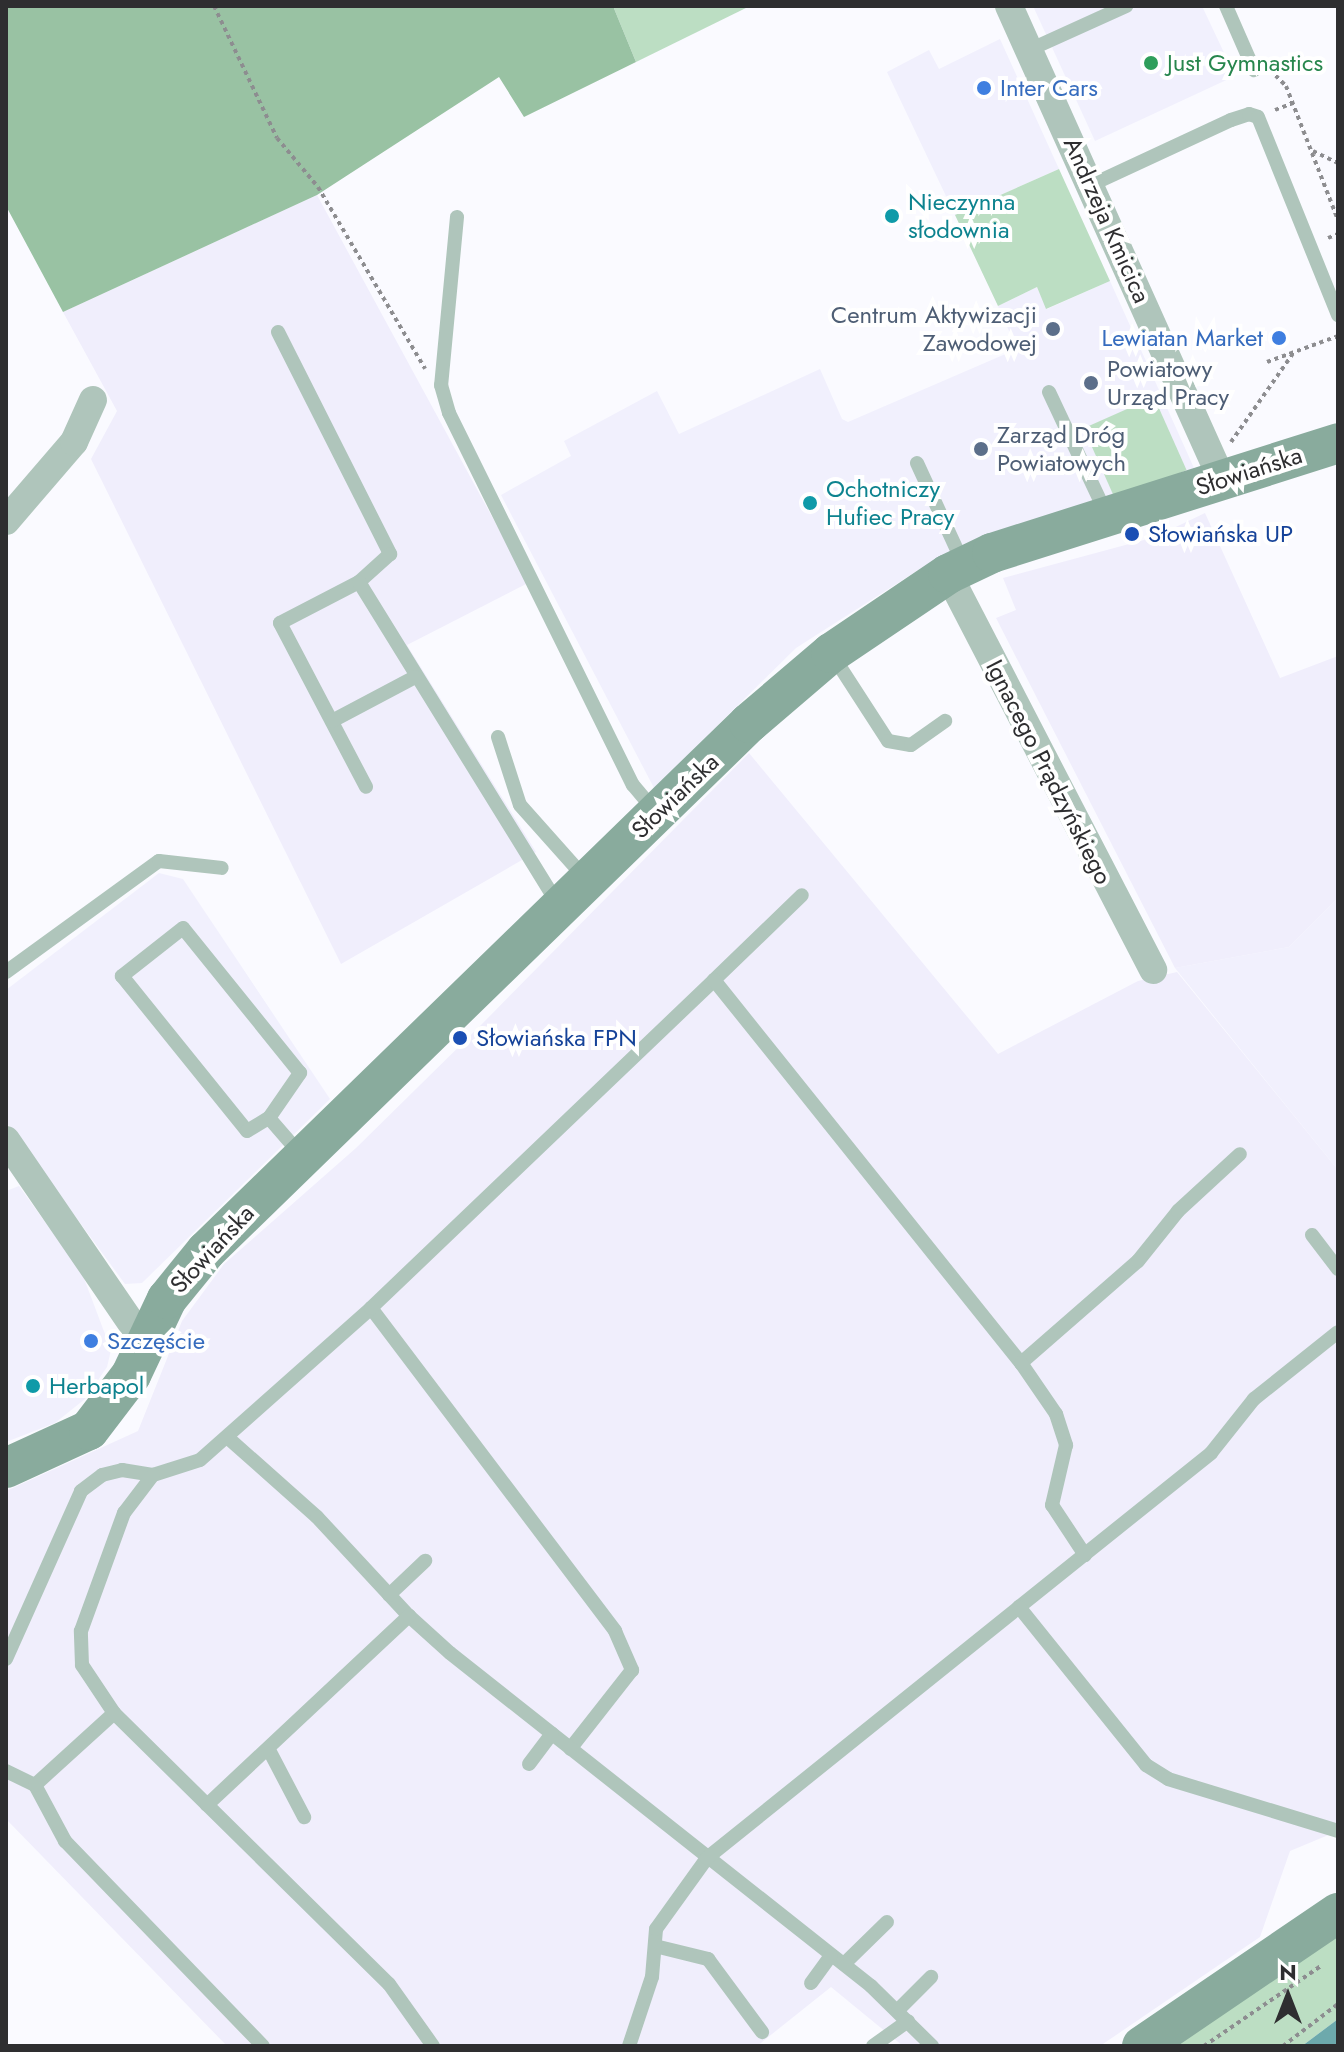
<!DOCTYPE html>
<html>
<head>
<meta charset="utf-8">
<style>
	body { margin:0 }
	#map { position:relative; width:1344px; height:2052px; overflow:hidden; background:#fafaff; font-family:Jost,sans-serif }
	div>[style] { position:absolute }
	.built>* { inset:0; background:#f1f0fd }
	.industrial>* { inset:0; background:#f0eefc }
	.green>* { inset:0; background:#bcdec3; transform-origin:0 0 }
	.forest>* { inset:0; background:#99c2a3 }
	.water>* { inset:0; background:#6da9ac }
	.path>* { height:4px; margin-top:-2px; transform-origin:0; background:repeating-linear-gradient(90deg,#8d8d90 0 4px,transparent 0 8px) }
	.lane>* { height:14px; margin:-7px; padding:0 7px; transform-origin:7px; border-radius:7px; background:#afc5bb }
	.street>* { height:28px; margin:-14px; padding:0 14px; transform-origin:14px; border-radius:14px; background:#afc5bb }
	.secondary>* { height:40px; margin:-20px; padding:0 20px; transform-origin:20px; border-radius:20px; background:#89ab9d }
	.dots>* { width:22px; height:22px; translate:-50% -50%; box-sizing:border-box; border:4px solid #fff; border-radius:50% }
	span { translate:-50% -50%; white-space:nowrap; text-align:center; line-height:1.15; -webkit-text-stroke:8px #fff; paint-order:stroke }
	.leisure-label { font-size:24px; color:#27864d }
	.left { translate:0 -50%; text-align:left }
	.shop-label { font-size:24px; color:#366cbe }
	.right { translate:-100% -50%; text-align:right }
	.culture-label { font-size:24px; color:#0d838f }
	.street-label { font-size:24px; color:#2e2e30 }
	.service-label { font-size:24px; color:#4e5e75 }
	.transit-label { font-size:24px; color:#164399 }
	.frame { position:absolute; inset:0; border:8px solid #2e2e30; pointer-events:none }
	.north { position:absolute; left:1248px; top:1956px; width:80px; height:80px; -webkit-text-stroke:6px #fff; paint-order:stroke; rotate:0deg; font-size:22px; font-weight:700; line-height:32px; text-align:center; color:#2e2e30 }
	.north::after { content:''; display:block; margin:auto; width:28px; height:36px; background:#2e2e30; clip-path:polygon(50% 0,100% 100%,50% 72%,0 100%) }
</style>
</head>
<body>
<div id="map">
	<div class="built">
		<div style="clip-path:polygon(1033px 6px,1202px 6px,1235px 76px,1095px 141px)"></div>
		<div style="clip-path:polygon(1000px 39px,1059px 169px,955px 215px,887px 72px,929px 50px,939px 69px)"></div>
		<div style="clip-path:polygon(1110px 281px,1194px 468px,972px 541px,926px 565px,796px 648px,654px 788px,501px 495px,571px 456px,564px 441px,657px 391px,679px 434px,820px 369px,842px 419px,848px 422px,1017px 349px,998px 306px,1037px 287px,1047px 309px)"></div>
		<div style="clip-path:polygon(159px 873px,183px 879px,330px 1099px,142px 1283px,125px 1284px,6px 1122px,6px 990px)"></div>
		<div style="clip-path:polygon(1338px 898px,1338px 1170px,1175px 968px,1289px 947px)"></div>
		<div style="clip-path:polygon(19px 1186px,82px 1273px,111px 1350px,107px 1367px,85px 1399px,55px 1423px,6px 1442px,6px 1191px)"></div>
	</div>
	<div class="industrial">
		<div style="clip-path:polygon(317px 195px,528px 583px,407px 645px,536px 852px,341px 964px,91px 459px,117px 411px,63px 312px)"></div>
		<div style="clip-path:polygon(1205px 513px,1280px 678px,1338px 656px,1338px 898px,1289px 947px,1175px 968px,996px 618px,1016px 610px,1003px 578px,1155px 537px)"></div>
		<div style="clip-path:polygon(749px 753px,998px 1054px,1138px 981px,1177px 972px,1338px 1170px,1338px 1831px,1290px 1851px,1260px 1937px,1100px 2046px,903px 2046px,831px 1987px,757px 2046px,227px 2046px,6px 1819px,6px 1491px,138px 1431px,182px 1321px,224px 1264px,356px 1148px,481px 1025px)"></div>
	</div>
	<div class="green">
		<div style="clip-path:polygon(613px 6px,750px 6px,636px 62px)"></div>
		<div style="clip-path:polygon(1059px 169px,1110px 281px,1046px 309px,1037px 287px,998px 306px,955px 215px)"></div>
		<div style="left:1154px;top:397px;width:80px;height:77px;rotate:66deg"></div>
		<div style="clip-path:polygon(1338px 1931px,1338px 2019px,1302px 2046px,1167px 2046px)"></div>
	</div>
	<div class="forest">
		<div style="clip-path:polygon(6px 6px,613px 6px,636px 62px,524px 117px,499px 77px,317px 195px,63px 312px,6px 206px)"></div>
	</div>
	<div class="water">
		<div style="clip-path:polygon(1338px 2019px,1338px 2046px,1302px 2046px)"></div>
	</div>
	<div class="path">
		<div style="left:214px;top:6px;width:146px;rotate:64.5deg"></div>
		<div style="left:277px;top:138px;width:64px;rotate:50.1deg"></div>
		<div style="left:318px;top:187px;width:211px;rotate:59.5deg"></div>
		<div style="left:1270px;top:70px;width:23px;rotate:45deg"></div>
		<div style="left:1286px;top:86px;width:144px;rotate:68.8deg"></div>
		<div style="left:1275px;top:110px;width:19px;rotate:-21deg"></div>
		<div style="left:1313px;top:151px;width:28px;rotate:26deg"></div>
		<div style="left:1328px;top:238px;width:11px;rotate:-22deg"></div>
		<div style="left:1267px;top:362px;width:76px;rotate:-20.1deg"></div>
		<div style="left:1231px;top:442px;width:110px;rotate:-55deg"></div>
		<div style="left:1204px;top:2046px;width:142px;rotate:-34.4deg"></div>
		<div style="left:1283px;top:2046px;width:69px;rotate:-37.4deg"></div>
	</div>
	<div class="lane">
		<div style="left:1226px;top:6px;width:70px;rotate:66.4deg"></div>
		<div style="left:1029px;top:50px;width:107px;rotate:-24.4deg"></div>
		<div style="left:1091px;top:185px;width:154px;rotate:-24.9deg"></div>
		<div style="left:1231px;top:120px;width:19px;rotate:-18deg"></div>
		<div style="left:1249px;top:114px;width:9px;rotate:18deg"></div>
		<div style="left:1258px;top:117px;width:214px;rotate:68deg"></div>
		<div style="left:457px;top:217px;width:169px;rotate:95.4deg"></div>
		<div style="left:441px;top:385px;width:29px;rotate:74deg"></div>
		<div style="left:449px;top:413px;width:415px;rotate:63.7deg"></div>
		<div style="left:633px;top:785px;width:33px;rotate:50deg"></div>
		<div style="left:278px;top:332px;width:249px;rotate:63.2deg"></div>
		<div style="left:390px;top:554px;width:42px;rotate:137.9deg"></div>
		<div style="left:359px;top:582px;width:89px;rotate:152.6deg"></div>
		<div style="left:280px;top:623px;width:185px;rotate:62.3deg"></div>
		<div style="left:1049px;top:392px;width:136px;rotate:64.8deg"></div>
		<div style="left:917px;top:463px;width:112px;rotate:65.3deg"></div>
		<div style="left:359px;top:582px;width:379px;rotate:58.3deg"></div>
		<div style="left:833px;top:656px;width:101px;rotate:57.1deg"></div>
		<div style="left:888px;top:741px;width:23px;rotate:10deg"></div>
		<div style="left:911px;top:745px;width:42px;rotate:-35.2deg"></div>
		<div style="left:332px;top:721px;width:94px;rotate:-27.9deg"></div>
		<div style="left:498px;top:737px;width:71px;rotate:72.1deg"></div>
		<div style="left:520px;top:805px;width:99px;rotate:48.3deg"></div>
		<div style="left:6px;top:972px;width:189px;rotate:-36deg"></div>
		<div style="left:159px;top:861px;width:63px;rotate:6.3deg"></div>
		<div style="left:714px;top:980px;width:122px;rotate:-44deg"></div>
		<div style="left:269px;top:1118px;width:55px;rotate:-55.4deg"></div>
		<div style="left:300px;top:1073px;width:186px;rotate:-128.9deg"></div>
		<div style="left:183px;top:928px;width:78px;rotate:141.8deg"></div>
		<div style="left:122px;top:976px;width:199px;rotate:51.1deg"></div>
		<div style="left:247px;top:1131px;width:26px;rotate:-31deg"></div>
		<div style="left:269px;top:1118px;width:49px;rotate:49.1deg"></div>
		<div style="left:1312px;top:1235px;width:43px;rotate:52.6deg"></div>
		<div style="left:371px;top:1308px;width:405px;rotate:52.9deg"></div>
		<div style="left:615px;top:1631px;width:43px;rotate:66.4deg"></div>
		<div style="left:632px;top:1670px;width:100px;rotate:128.1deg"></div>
		<div style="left:1021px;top:1363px;width:155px;rotate:-41.1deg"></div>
		<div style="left:1138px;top:1261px;width:64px;rotate:-51.3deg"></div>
		<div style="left:1178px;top:1211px;width:84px;rotate:-42.6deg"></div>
		<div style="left:227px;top:1437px;width:120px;rotate:41.6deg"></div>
		<div style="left:317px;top:1517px;width:135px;rotate:47.1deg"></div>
		<div style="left:409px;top:1616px;width:55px;rotate:42.1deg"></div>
		<div style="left:450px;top:1653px;width:537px;rotate:38.34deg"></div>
		<div style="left:871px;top:1986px;width:86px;rotate:44.5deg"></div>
		<div style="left:389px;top:1595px;width:50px;rotate:-43.4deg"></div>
		<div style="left:1019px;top:1607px;width:246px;rotate:-38.7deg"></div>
		<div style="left:1211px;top:1453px;width:69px;rotate:-51.5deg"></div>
		<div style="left:1254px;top:1399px;width:107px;rotate:-38.6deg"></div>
		<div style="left:6px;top:1659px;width:184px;rotate:-65.9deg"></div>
		<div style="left:81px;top:1491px;width:26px;rotate:-37deg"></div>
		<div style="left:102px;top:1475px;width:21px;rotate:-14deg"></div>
		<div style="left:122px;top:1470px;width:31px;rotate:9deg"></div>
		<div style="left:153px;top:1475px;width:49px;rotate:-17.7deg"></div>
		<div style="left:200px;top:1460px;width:229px;rotate:-41.6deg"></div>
		<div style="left:371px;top:1308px;width:475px;rotate:-43.7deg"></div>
		<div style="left:714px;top:980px;width:491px;rotate:51.3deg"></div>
		<div style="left:1021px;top:1363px;width:62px;rotate:55.5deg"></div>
		<div style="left:1056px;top:1414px;width:33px;rotate:72deg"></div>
		<div style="left:1066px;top:1445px;width:62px;rotate:103.1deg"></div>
		<div style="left:1052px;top:1505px;width:60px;rotate:56.6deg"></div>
		<div style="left:114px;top:1713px;width:58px;rotate:-123.7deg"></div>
		<div style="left:82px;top:1665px;width:34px;rotate:-92deg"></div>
		<div style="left:81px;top:1631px;width:126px;rotate:-70deg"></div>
		<div style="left:124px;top:1513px;width:48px;rotate:-52.7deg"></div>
		<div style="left:269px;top:1750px;width:76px;rotate:62.4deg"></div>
		<div style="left:529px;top:1764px;width:38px;rotate:-53deg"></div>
		<div style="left:6px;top:1771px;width:32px;rotate:26deg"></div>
		<div style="left:35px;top:1785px;width:64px;rotate:61.8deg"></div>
		<div style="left:65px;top:1841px;width:285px;rotate:46deg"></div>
		<div style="left:35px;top:1785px;width:107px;rotate:-42.3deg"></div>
		<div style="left:114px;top:1713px;width:386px;rotate:44.6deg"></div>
		<div style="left:389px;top:1984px;width:76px;rotate:54.6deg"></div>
		<div style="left:207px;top:1805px;width:277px;rotate:-43.1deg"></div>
		<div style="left:655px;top:1946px;width:55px;rotate:13.8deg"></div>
		<div style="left:708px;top:1959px;width:91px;rotate:53.5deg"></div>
		<div style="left:844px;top:1964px;width:60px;rotate:-44.3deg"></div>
		<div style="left:811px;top:1983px;width:34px;rotate:-54deg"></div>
		<div style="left:898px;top:2010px;width:47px;rotate:-45deg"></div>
		<div style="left:629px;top:2046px;width:73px;rotate:-71.6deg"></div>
		<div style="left:652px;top:1977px;width:48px;rotate:-85.2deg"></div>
		<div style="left:656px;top:1929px;width:87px;rotate:-54.3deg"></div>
		<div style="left:707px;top:1858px;width:400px;rotate:-38.8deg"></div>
		<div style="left:1019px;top:1607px;width:203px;rotate:51.2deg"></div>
		<div style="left:1146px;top:1765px;width:26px;rotate:32deg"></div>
		<div style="left:1168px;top:1779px;width:178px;rotate:17deg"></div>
		<div style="left:873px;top:2046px;width:43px;rotate:-35.5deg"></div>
	</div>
	<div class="street">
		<div style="left:1009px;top:6px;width:520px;rotate:65.8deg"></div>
		<div style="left:6px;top:521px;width:104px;rotate:-49.3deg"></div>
		<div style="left:74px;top:442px;width:46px;rotate:-65.7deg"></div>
		<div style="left:948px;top:574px;width:446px;rotate:62.6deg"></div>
		<div style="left:6px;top:1140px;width:246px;rotate:55.6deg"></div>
	</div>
	<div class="secondary">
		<div style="left:6px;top:1468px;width:91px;rotate:-24.6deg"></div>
		<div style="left:89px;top:1430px;width:69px;rotate:-52.6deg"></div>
		<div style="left:131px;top:1375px;width:84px;rotate:-64.7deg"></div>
		<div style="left:167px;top:1299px;width:62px;rotate:-50.9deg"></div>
		<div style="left:206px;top:1251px;width:757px;rotate:-44.2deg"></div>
		<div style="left:749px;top:723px;width:108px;rotate:-40.5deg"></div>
		<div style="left:831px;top:653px;width:141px;rotate:-34deg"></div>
		<div style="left:948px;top:574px;width:49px;rotate:-25.5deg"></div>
		<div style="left:992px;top:553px;width:363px;rotate:-17.6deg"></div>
		<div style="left:1142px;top:2046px;width:237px;rotate:-34.2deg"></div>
	</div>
	<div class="dots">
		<div style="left:1151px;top:63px;background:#2e9e5b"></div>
		<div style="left:984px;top:88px;background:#3f7fe0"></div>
		<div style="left:892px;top:216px;background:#0f9aa8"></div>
		<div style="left:1053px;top:329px;background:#5c6f8a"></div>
		<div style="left:1279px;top:338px;background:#3f7fe0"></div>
		<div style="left:1091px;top:383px;background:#5c6f8a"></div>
		<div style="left:981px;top:449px;background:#5c6f8a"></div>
		<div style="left:810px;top:503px;background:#0f9aa8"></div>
		<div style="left:1132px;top:534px;background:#1a4fb4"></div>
		<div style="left:460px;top:1038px;background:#1a4fb4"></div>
		<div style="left:91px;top:1341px;background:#3f7fe0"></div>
		<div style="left:33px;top:1386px;background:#0f9aa8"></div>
	</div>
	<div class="leisure-label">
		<span class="left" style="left:1167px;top:63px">Just Gymnastics</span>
	</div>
	<div class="shop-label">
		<span class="left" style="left:1000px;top:88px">Inter Cars</span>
		<span class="right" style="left:1263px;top:338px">Lewiatan Market</span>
		<span class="left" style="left:107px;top:1341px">Szczęście</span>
	</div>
	<div class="culture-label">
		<span class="left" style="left:908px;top:216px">Nieczynna<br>słodownia</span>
		<span class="left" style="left:826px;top:503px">Ochotniczy<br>Hufiec Pracy</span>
		<span class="left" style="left:49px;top:1386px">Herbapol</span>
	</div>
	<div class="street-label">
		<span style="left:1107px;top:220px;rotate:66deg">Andrzeja Kmicica</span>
		<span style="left:1249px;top:471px;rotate:-18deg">Słowiańska</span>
		<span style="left:1049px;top:772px;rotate:63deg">Ignacego Prądzyńskiego</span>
		<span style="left:675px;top:796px;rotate:-44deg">Słowiańska</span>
		<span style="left:212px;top:1249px;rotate:-47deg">Słowiańska</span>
	</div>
	<div class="service-label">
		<span class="right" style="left:1037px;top:329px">Centrum Aktywizacji<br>Zawodowej</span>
		<span class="left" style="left:1107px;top:383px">Powiatowy<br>Urząd Pracy</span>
		<span class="left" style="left:997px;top:449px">Zarząd Dróg<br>Powiatowych</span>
	</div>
	<div class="transit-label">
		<span class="left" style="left:1148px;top:534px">Słowiańska UP</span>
		<span class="left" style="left:476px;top:1038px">Słowiańska FPN</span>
	</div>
	<div class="frame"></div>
	<div class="north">N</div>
</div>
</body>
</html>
